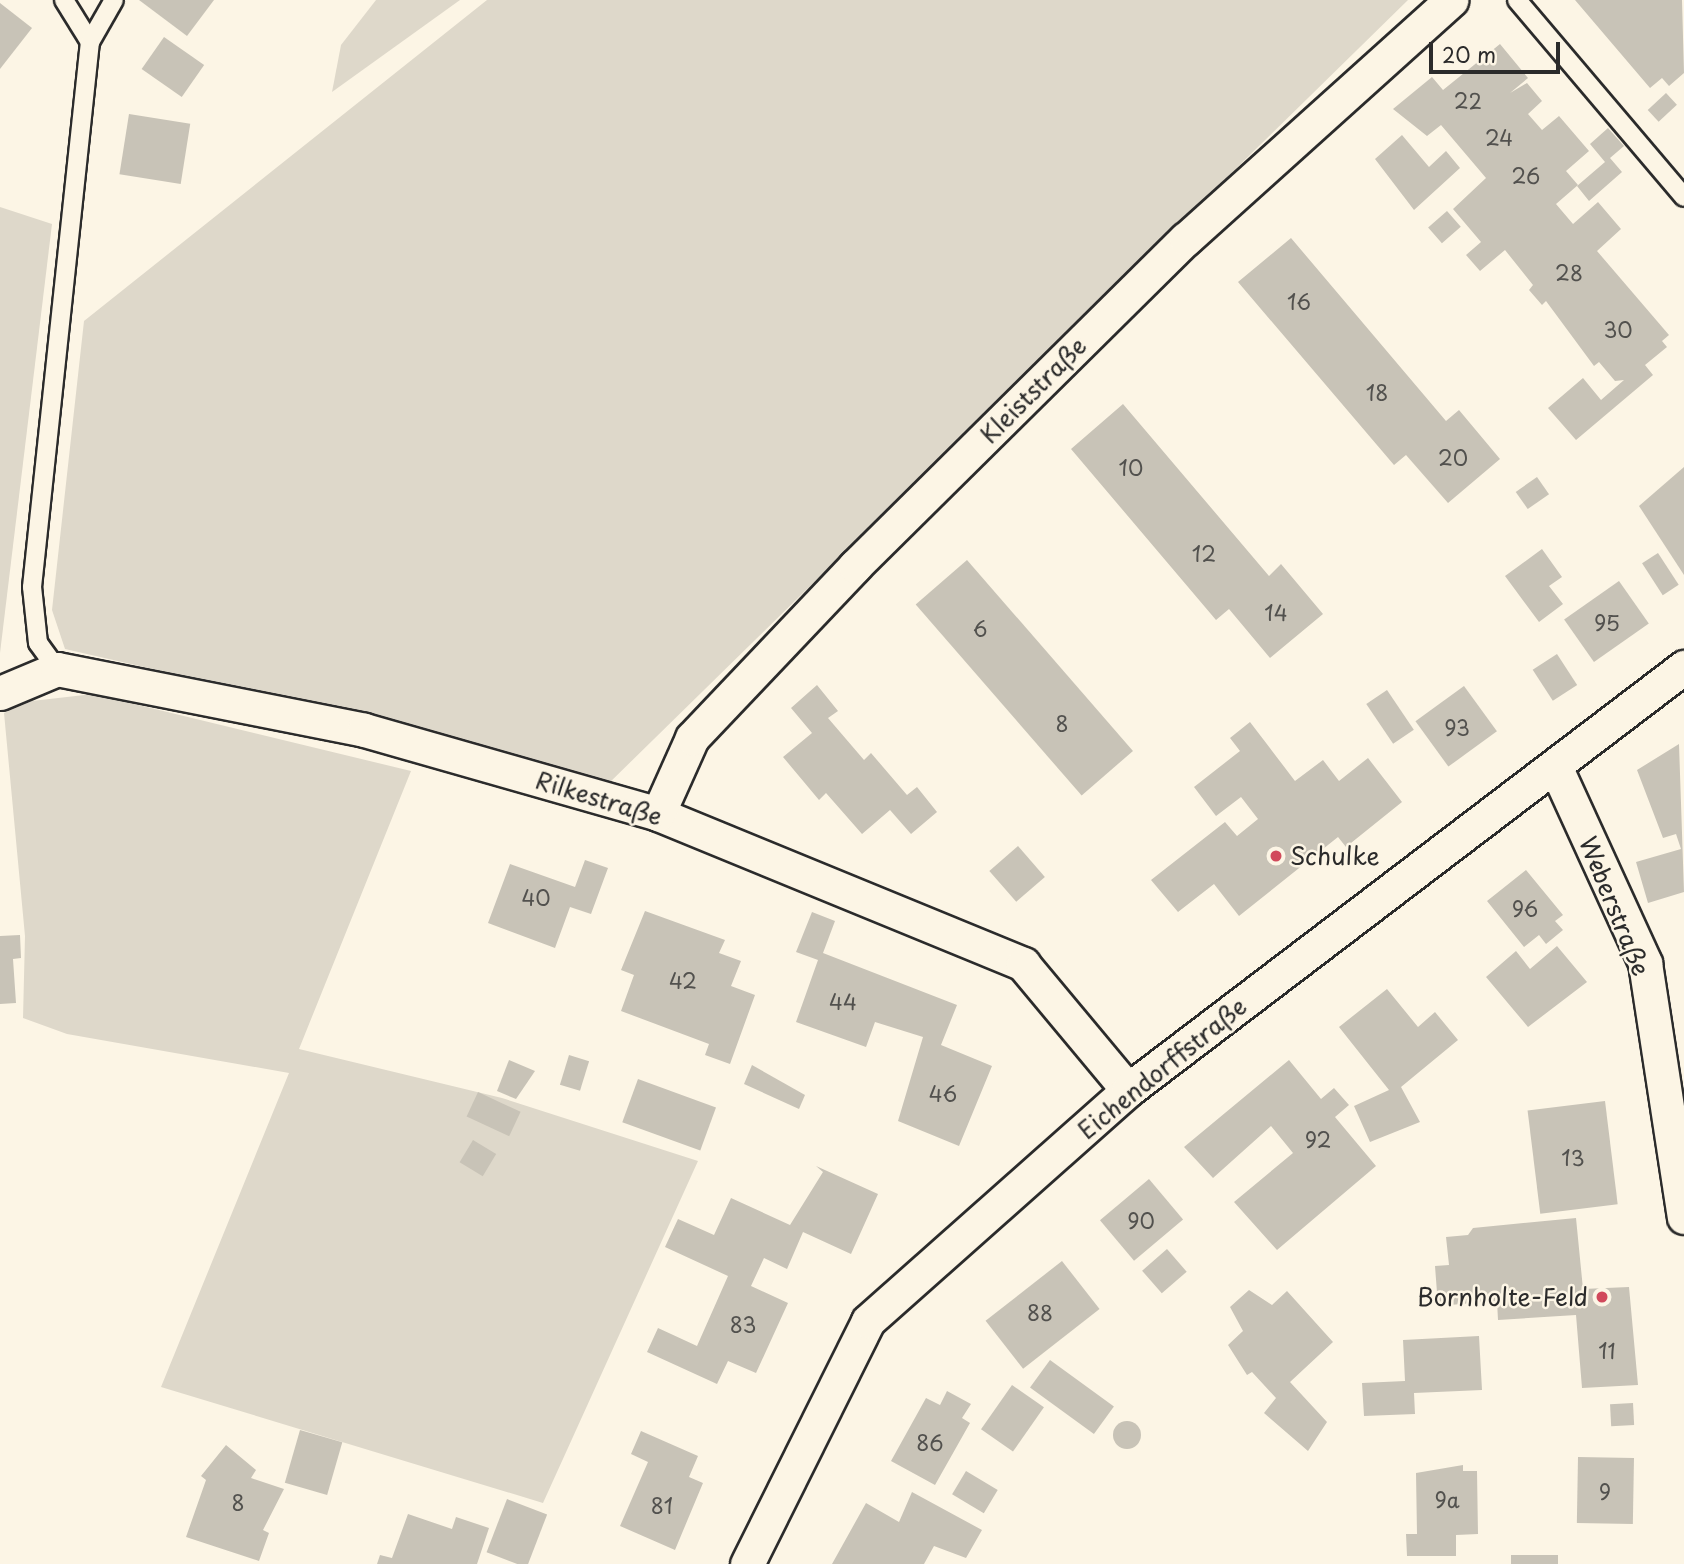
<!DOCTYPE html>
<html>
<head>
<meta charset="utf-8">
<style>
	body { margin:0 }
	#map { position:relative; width:1684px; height:1564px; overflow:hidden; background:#fcf5e5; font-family:"Playpen Sans",sans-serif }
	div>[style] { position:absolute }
	.green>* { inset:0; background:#ded8ca }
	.building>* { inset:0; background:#c8c3b7; transform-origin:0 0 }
	.round { border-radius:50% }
	.roads { filter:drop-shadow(2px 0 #2b2b2b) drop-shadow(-2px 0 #2b2b2b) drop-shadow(0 2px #2b2b2b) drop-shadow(0 -2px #2b2b2b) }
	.lane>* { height:18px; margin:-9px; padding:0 9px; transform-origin:9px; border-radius:9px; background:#fcf5e5 }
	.street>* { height:33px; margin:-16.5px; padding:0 16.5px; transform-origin:16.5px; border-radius:16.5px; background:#fcf5e5 }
	.dots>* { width:19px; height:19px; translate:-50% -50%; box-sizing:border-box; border:4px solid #fcf5e5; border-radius:50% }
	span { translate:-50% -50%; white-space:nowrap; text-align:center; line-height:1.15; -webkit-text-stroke:5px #fcf5e5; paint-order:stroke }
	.number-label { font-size:21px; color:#52514e }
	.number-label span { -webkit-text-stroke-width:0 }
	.street-label { font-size:24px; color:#2b2b2b }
	.poi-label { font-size:24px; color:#2b2b2b }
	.left { translate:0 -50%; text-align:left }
	.right { translate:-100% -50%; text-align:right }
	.scale { position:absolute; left:1429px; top:42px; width:131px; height:32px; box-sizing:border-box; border:4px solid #2b2b2b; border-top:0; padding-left:9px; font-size:21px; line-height:24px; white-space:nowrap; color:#2b2b2b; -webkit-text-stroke:5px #fcf5e5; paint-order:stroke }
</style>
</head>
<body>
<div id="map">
	<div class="green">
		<div style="clip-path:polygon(376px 0,460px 0,332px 92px,341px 45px)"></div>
		<div style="clip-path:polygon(487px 0,1408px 0,604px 788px,381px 721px,65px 649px,52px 610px,84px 321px)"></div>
		<div style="clip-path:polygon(0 207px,52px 224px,0 653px)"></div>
		<div style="clip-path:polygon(93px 694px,411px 771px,299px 1049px,502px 1098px,698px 1161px,543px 1503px,161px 1387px,289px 1073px,67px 1034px,23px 1018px,25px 936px,4px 713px,32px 701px)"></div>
	</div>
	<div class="building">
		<div style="clip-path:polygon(139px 0,214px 0,187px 36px)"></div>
		<div style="clip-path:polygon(1575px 0,1682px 0,1684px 73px,1669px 86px,1662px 78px,1650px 88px)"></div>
		<div style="clip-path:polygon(0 3px,32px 28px,0 69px)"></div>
		<div style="left:164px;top:37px;width:49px;height:39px;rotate:35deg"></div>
		<div style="clip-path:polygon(1500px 44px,1528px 78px,1510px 93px,1527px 83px,1542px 101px,1528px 114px,1542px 130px,1559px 116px,1589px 151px,1566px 171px,1578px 185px,1556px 204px,1573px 224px,1598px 202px,1621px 229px,1597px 251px,1669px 335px,1662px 341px,1667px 347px,1645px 365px,1653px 375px,1576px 440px,1548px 408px,1583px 378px,1601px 400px,1624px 380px,1615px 381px,1599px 362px,1594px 366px,1546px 301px,1542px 305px,1529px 290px,1533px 285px,1505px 250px,1480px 271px,1466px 255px,1481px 242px,1453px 209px,1486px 178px,1441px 125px,1427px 136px,1393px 109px,1432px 77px,1443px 90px)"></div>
		<div style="left:1666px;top:93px;width:16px;height:25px;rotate:47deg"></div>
		<div style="left:129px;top:114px;width:62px;height:61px;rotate:9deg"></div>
		<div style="clip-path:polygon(1608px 128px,1624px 146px,1610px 158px,1622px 172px,1589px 201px,1577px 186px,1605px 162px,1590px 144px)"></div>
		<div style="clip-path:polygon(1402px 135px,1429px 167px,1446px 151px,1460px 168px,1414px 210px,1375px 159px)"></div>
		<div style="left:1447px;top:211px;width:21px;height:25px;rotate:49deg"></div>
		<div style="clip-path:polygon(1291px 238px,1446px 421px,1459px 410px,1500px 459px,1448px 503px,1406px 455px,1394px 465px,1238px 282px)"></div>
		<div style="clip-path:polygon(1123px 404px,1269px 576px,1281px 564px,1323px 614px,1270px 658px,1229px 609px,1216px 620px,1071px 449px)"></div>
		<div style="clip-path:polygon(1684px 467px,1684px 575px,1639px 506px)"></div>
		<div style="left:1537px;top:477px;width:21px;height:26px;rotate:55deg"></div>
		<div style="clip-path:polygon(1542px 549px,1562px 577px,1549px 586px,1563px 604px,1539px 622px,1505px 576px)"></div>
		<div style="left:1658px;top:553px;width:38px;height:19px;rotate:57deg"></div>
		<div style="left:967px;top:560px;width:253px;height:68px;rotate:49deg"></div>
		<div style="left:1619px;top:581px;width:52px;height:67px;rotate:55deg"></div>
		<div style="left:1557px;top:654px;width:37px;height:29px;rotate:57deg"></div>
		<div style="clip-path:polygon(817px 685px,838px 711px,828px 718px,864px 760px,871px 753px,907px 795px,917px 787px,937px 812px,911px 834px,890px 810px,862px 834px,826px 793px,819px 800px,783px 757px,812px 733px,791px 708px)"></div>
		<div style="left:1464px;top:686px;width:56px;height:60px;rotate:54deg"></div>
		<div style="left:1387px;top:690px;width:48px;height:25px;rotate:56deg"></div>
		<div style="clip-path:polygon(1250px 722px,1295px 781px,1323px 760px,1339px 781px,1368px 758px,1402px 802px,1346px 847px,1338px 837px,1239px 916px,1214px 884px,1178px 912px,1151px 880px,1225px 822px,1237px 836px,1258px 819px,1241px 797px,1216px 816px,1194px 787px,1240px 751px,1230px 738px)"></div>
		<div style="clip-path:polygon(1679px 744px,1684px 892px,1648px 903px,1636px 862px,1681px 849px,1676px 834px,1663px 838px,1637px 770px)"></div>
		<div style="left:1018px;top:846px;width:41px;height:38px;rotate:49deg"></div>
		<div style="clip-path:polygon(585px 860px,608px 868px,591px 914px,570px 907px,555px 948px,488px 923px,510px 864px,575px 887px)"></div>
		<div style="clip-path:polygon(1526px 870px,1563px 915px,1555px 921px,1563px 930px,1546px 944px,1539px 935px,1524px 947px,1487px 901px)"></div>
		<div style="clip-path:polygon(645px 911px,725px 940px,719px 953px,741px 961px,731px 986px,755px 995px,730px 1064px,705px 1055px,709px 1044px,621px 1011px,634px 975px,621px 970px)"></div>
		<div style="clip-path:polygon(812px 912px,835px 921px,823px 953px,957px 1005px,941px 1045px,992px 1066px,959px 1146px,898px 1121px,923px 1037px,875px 1022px,866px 1047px,796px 1022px,818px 960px,796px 952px)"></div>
		<div style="clip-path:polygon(20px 935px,21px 958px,13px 959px,16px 1003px,0 1004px,0 936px)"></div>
		<div style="clip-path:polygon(1557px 946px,1587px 982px,1528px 1027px,1486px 977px,1516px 951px,1530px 969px)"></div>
		<div style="clip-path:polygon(1387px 989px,1418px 1027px,1435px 1012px,1458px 1040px,1401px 1087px,1420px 1122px,1370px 1142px,1354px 1106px,1389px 1090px,1339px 1027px)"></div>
		<div style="left:569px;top:1055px;width:21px;height:31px;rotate:17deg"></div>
		<div style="clip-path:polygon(509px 1060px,535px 1071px,516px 1099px,497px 1091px)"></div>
		<div style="clip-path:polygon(1289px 1060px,1321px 1099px,1334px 1088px,1349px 1105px,1335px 1117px,1376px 1166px,1277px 1250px,1234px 1202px,1293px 1153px,1271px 1126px,1213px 1178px,1184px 1147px)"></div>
		<div style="clip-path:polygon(752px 1065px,805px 1095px,799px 1109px,744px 1084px)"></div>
		<div style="left:638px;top:1079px;width:83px;height:46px;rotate:20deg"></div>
		<div style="left:478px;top:1092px;width:47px;height:27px;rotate:25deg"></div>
		<div style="left:1605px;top:1101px;width:104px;height:78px;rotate:83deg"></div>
		<div style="left:473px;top:1140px;width:27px;height:26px;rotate:31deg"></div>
		<div style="clip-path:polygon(816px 1166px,878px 1194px,851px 1254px,803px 1232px,787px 1269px,764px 1258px,751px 1286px,788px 1303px,756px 1373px,728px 1361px,717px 1384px,647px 1352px,658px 1328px,697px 1346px,728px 1276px,665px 1247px,678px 1219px,714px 1235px,731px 1198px,790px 1225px,823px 1172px)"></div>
		<div style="left:1149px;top:1179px;width:53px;height:64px;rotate:50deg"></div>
		<div style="clip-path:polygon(1576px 1218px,1583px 1289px,1629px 1287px,1638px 1385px,1582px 1388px,1576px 1315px,1498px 1320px,1497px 1301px,1438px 1306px,1435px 1266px,1449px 1265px,1446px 1237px,1468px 1235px,1473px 1228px)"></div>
		<div style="left:1167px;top:1249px;width:30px;height:33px;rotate:49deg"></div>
		<div style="left:1062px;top:1261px;width:61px;height:97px;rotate:52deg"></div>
		<div style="clip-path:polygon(1249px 1290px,1272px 1305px,1287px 1291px,1333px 1342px,1290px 1382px,1327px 1422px,1308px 1451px,1264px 1413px,1276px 1398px,1252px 1372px,1247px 1375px,1228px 1345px,1243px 1331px,1230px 1307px)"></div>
		<div style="clip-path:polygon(1479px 1336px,1482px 1390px,1414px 1393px,1415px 1414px,1364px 1416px,1362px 1383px,1405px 1381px,1403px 1340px)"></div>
		<div style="left:1050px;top:1360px;width:79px;height:34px;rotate:36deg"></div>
		<div style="left:1012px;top:1385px;width:39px;height:54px;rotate:35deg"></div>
		<div style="clip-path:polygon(947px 1391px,971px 1404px,962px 1418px,970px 1423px,935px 1485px,891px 1461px,926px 1398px,940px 1405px)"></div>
		<div style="left:1633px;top:1403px;width:22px;height:23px;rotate:87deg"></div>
		<div class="round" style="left:1113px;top:1421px;width:28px;height:28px"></div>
		<div style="left:300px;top:1430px;width:44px;height:55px;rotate:16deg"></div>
		<div style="clip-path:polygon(641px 1431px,698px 1456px,689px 1477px,703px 1483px,675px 1550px,620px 1526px,648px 1462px,631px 1454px)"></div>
		<div style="clip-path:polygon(226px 1445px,256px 1470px,251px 1478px,284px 1489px,263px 1530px,269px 1533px,259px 1561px,186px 1537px,206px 1480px,201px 1476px)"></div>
		<div style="left:1578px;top:1457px;width:56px;height:66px;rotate:1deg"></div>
		<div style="clip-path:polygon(1463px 1465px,1463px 1471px,1477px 1471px,1478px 1534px,1456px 1535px,1456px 1556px,1407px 1556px,1406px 1534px,1417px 1534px,1416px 1473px)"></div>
		<div style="left:966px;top:1471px;width:37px;height:27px;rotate:31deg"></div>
		<div style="clip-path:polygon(912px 1492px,982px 1530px,966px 1558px,934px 1546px,924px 1564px,832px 1564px,866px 1503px,899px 1522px)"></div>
		<div style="left:507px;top:1499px;width:43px;height:57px;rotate:21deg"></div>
		<div style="clip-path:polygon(408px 1514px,452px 1529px,456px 1517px,489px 1528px,477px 1564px,377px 1564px,380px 1555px,392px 1558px)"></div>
		<div style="left:1558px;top:1555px;width:9px;height:47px;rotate:90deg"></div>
	</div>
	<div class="roads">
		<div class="lane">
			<div style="left:64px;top:0;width:49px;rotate:58.2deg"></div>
			<div style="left:1517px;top:0;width:258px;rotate:49.7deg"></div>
			<div style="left:57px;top:669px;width:32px;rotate:-126deg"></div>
			<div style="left:38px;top:643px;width:56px;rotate:-96.1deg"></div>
			<div style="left:32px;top:587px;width:548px;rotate:-83.93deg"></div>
			<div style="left:90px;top:42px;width:48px;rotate:-60.3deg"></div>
		</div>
		<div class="street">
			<div style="left:0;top:693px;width:62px;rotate:-22.8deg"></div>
			<div style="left:57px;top:669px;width:313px;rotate:11.2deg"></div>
			<div style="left:364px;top:730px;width:306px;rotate:15.9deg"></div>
			<div style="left:658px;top:814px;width:395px;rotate:22.3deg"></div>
			<div style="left:1023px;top:964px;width:164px;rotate:50.2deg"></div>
			<div style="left:1555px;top:766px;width:217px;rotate:65.4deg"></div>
			<div style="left:1645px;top:963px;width:257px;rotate:81.3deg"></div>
			<div style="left:658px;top:814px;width:83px;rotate:-65.9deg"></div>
			<div style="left:692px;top:738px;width:237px;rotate:-46.5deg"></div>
			<div style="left:855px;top:566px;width:465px;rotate:-44.7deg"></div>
			<div style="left:1186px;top:239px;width:357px;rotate:-42deg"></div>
			<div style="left:747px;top:1564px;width:271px;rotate:-63.5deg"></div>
			<div style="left:868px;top:1321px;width:348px;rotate:-41.6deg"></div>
			<div style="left:1128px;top:1090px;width:699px;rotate:-37.26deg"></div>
		</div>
	</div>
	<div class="dots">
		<div style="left:1276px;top:856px;background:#d1495b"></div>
		<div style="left:1602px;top:1297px;background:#d1495b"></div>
	</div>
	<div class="number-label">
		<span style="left:1468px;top:100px">22</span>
		<span style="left:1499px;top:137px">24</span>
		<span style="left:1526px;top:175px">26</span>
		<span style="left:1569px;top:272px">28</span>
		<span style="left:1299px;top:301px">16</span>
		<span style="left:1618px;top:329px">30</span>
		<span style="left:1377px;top:392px">18</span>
		<span style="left:1453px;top:457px">20</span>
		<span style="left:1131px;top:467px">10</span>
		<span style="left:1204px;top:553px">12</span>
		<span style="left:1276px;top:612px">14</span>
		<span style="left:1607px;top:622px">95</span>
		<span style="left:980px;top:628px">6</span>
		<span style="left:1062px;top:723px">8</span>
		<span style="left:1457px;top:727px">93</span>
		<span style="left:536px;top:897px">40</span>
		<span style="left:1525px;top:908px">96</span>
		<span style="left:683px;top:980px">42</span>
		<span style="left:843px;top:1001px">44</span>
		<span style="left:943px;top:1093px">46</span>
		<span style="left:1318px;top:1139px">92</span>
		<span style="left:1573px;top:1157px">13</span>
		<span style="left:1141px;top:1220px">90</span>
		<span style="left:1040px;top:1312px">88</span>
		<span style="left:743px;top:1324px">83</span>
		<span style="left:1607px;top:1350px">11</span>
		<span style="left:930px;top:1442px">86</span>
		<span style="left:1605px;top:1491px">9</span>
		<span style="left:1447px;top:1499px">9a</span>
		<span style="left:238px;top:1502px">8</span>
		<span style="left:662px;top:1505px">81</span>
	</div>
	<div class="street-label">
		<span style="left:1033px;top:390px;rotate:-45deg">Kleiststraße</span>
		<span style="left:599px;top:798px;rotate:17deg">Rilkestraße</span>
		<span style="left:1615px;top:906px;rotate:68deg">Weberstraße</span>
		<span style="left:1162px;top:1068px;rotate:-39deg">Eichendorffstraße</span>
	</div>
	<div class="poi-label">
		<span class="left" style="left:1290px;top:856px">Schulke</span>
		<span class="right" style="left:1588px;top:1297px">Bornholte-Feld</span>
	</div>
	<div class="scale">20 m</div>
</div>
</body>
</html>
